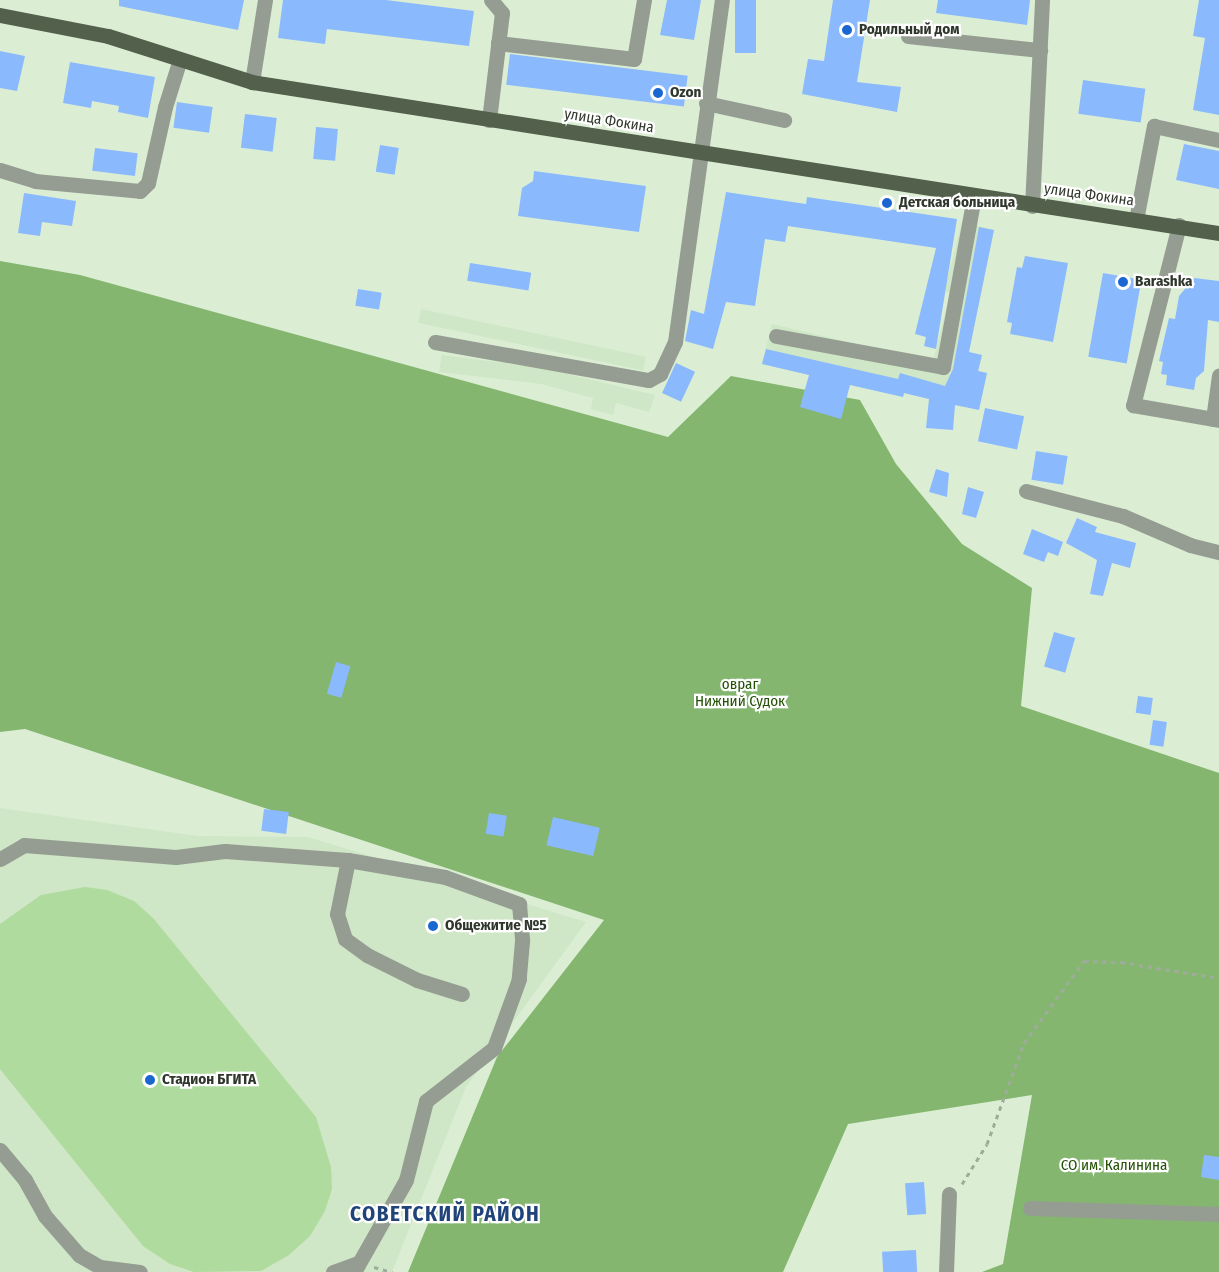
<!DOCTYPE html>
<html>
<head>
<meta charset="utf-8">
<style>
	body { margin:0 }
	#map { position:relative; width:1219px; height:1272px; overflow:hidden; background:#dbeed4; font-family:"Fira Sans Condensed",sans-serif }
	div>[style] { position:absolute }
	.built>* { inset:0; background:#cfe7c6; transform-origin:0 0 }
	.green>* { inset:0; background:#afdb9e }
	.forest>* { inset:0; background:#84b670 }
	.building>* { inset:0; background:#8bb9fe; transform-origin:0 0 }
	.path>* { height:3px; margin-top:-1.5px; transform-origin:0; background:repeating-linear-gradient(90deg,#9ead99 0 4.5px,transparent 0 9px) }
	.minor>* { height:15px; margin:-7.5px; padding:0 7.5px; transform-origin:7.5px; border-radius:7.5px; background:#959d92 }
	.major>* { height:15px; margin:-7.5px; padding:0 7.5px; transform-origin:7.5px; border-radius:7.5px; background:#52604c }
	.dots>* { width:16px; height:16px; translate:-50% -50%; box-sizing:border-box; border:3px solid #fff; border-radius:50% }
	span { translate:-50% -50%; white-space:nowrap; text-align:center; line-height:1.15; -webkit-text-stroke:4.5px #fff; paint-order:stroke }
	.poi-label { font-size:15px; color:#2f362c; font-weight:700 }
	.left { translate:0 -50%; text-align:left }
	.street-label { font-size:15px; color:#2f362c }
	.park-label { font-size:15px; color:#225004 }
	.district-label { font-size:21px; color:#204379; font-weight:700; letter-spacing:1.5px }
</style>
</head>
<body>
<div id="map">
	<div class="built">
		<div style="clip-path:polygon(962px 222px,994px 230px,969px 352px,982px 355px,979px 371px,987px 373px,982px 396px,966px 392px,962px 407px,904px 393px,903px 397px,762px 364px,772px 324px,933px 362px,950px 293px,944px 291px)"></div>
		<div style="left:421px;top:309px;width:230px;height:14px;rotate:12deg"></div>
		<div style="clip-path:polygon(442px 355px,542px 368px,655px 395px,649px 412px,616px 403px,613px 415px,591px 409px,593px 398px,541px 384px,439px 372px)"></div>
		<div style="clip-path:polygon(0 808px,198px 836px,308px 837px,586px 922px,466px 1087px,392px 1272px,0 1272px)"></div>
	</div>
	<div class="green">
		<div style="clip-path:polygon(85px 887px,107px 890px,134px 901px,153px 918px,316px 1117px,331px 1167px,332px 1189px,325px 1211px,310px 1236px,289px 1255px,261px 1271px,194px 1272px,170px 1264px,143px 1246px,0 1069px,0 924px,41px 895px)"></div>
	</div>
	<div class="forest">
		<div style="clip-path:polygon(0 261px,80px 275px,668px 437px,731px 376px,860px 400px,896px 464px,962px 544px,1032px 588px,1021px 706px,1219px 773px,1219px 1272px,982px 1272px,1003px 1264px,1032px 1095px,848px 1124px,783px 1272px,408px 1272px,497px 1057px,604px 920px,25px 729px,0 732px)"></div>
	</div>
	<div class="building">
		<div style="clip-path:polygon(119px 0,244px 0,238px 30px,119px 6px)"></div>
		<div style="clip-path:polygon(283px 0,386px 0,474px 11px,469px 46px,327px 29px,325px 44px,278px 38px)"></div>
		<div style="clip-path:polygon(667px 0,701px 0,694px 40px,660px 35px)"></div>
		<div style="left:735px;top:0;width:21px;height:53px"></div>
		<div style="clip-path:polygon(833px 0,870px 0,857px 82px,901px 87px,897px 112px,802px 94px,808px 59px,824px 61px)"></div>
		<div style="clip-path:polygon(938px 0,1030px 0,1027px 25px,936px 13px)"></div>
		<div style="clip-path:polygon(1199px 0,1219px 0,1219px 115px,1193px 110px,1205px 38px,1193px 36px)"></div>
		<div style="clip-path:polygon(0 51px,25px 56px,17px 91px,0 88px)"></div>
		<div style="left:510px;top:54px;width:179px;height:31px;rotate:7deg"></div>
		<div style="clip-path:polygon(70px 62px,155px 77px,148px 118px,118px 112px,119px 106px,92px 101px,91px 108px,63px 103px)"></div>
		<div style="left:1083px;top:80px;width:63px;height:34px;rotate:8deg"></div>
		<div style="left:177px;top:102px;width:36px;height:26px;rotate:8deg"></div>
		<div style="left:245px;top:114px;width:32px;height:34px;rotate:7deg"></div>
		<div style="left:316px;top:127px;width:22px;height:32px;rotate:5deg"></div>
		<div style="clip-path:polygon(1184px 144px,1219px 151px,1219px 189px,1176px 180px)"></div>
		<div style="left:380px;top:145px;width:19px;height:27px;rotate:9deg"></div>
		<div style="left:95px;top:148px;width:43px;height:23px;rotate:7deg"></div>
		<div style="clip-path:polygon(534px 171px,646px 186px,639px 232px,518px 216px,522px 188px,533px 181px)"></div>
		<div style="clip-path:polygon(726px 192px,806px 204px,807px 197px,957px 219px,936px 349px,924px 346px,926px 337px,915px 334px,936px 248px,788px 226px,785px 242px,765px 239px,755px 306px,726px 302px,713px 349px,685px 341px,691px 310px,704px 314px)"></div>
		<div style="clip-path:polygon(24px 193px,76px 201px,72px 226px,42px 222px,40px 236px,18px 233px)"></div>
		<div style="clip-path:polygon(979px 227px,994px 230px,969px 352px,982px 355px,978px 371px,987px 373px,979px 410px,955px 405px,953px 430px,926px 428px,929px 399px,904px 393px,903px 397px,850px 385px,841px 419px,800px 407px,809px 375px,762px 364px,766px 349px,898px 379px,900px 373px,945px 386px,953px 369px)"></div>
		<div style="clip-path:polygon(1025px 256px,1068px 263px,1053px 342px,1010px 334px,1012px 323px,1007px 322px,1017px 267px,1022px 268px)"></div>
		<div style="left:470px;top:263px;width:62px;height:18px;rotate:9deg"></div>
		<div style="left:1103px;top:273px;width:39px;height:85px;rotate:10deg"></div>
		<div style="clip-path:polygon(1194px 278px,1219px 281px,1219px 322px,1208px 320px,1204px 371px,1196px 378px,1194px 390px,1166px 385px,1167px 375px,1161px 374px,1163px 362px,1159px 361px,1169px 318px,1175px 319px,1179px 296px)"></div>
		<div style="left:358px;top:289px;width:24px;height:17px;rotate:9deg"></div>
		<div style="left:676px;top:363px;width:21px;height:33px;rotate:25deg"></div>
		<div style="left:985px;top:408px;width:40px;height:34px;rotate:12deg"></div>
		<div style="left:1036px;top:451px;width:32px;height:29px;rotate:9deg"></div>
		<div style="clip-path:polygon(936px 469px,949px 473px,947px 497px,929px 492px)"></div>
		<div style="clip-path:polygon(968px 487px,984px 492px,976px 518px,962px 514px)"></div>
		<div style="clip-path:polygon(1077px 518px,1097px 527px,1095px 532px,1136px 543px,1130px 568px,1112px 563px,1103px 596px,1090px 594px,1097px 560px,1066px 543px)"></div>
		<div style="clip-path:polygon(1032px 529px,1063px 542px,1058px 556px,1048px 552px,1044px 562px,1023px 554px)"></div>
		<div style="left:1054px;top:632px;width:22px;height:36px;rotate:16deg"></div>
		<div style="left:336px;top:662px;width:15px;height:33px;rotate:16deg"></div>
		<div style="left:1138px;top:696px;width:15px;height:17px;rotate:8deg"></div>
		<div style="left:1153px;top:720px;width:14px;height:25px;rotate:8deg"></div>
		<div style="left:264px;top:809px;width:25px;height:22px;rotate:7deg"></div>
		<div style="left:489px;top:813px;width:18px;height:21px;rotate:9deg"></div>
		<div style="left:553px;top:817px;width:48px;height:29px;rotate:13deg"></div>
		<div style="clip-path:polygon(1204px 1155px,1219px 1157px,1219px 1180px,1201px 1177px)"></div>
		<div style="left:924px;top:1182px;width:32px;height:19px;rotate:86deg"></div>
		<div style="left:916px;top:1250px;width:22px;height:34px;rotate:87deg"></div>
	</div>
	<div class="path">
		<div style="left:962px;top:1184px;width:47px;rotate:-58deg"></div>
		<div style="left:987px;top:1144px;width:108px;rotate:-69.9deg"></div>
		<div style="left:1024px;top:1043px;width:102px;rotate:-53.8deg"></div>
		<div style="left:1084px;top:961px;width:37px;rotate:2deg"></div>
		<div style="left:1121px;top:962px;width:99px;rotate:9.3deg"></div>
		<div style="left:374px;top:1267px;width:19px;rotate:16deg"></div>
	</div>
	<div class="minor">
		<div style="left:908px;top:36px;width:133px;rotate:6.1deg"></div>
		<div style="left:498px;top:43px;width:137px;rotate:6.7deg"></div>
		<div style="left:634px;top:59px;width:60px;rotate:-80.4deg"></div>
		<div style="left:252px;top:82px;width:83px;rotate:-81deg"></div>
		<div style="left:706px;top:103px;width:80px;rotate:12.3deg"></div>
		<div style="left:489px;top:120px;width:108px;rotate:-83.1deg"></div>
		<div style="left:502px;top:13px;width:17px;rotate:-130deg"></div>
		<div style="left:0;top:170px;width:37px;rotate:17deg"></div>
		<div style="left:35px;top:181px;width:105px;rotate:5.4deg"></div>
		<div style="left:140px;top:191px;width:11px;rotate:-45deg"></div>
		<div style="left:148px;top:183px;width:78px;rotate:-77.4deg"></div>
		<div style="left:165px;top:107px;width:50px;rotate:-72.6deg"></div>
		<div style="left:1032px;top:206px;width:206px;rotate:-87.2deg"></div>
		<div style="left:1136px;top:220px;width:96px;rotate:-79.2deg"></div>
		<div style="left:1154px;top:126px;width:66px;rotate:12.2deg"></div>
		<div style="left:1179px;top:225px;width:186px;rotate:104.3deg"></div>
		<div style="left:1133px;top:405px;width:87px;rotate:9.9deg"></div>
		<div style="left:776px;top:336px;width:170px;rotate:10.5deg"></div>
		<div style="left:943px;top:367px;width:173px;rotate:-79.7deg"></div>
		<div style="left:435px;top:342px;width:217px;rotate:10.1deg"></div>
		<div style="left:649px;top:380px;width:13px;rotate:-29deg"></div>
		<div style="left:660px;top:374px;width:35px;rotate:-65deg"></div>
		<div style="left:675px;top:342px;width:345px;rotate:-82.2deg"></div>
		<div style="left:1213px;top:419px;width:44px;rotate:-82.2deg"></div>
		<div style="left:1026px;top:491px;width:100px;rotate:14.5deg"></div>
		<div style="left:1123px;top:516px;width:73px;rotate:23.4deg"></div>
		<div style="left:1190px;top:545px;width:30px;rotate:14deg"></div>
		<div style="left:0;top:859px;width:28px;rotate:-30deg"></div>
		<div style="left:24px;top:845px;width:152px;rotate:4.5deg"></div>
		<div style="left:176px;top:857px;width:49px;rotate:-7deg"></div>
		<div style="left:225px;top:851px;width:123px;rotate:4.2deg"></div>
		<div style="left:348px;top:860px;width:55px;rotate:101.5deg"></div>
		<div style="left:337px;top:914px;width:26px;rotate:72deg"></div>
		<div style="left:345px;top:939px;width:27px;rotate:36deg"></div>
		<div style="left:367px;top:955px;width:56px;rotate:26.6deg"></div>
		<div style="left:417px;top:980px;width:47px;rotate:17.3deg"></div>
		<div style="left:348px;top:860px;width:98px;rotate:9.9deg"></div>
		<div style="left:445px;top:877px;width:79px;rotate:20deg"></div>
		<div style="left:519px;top:904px;width:37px;rotate:85deg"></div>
		<div style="left:522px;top:941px;width:38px;rotate:95deg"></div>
		<div style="left:519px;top:979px;width:73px;rotate:109.9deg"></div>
		<div style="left:494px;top:1048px;width:86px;rotate:142.1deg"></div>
		<div style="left:426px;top:1101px;width:81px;rotate:104.2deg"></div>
		<div style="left:406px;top:1180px;width:106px;rotate:119.5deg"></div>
		<div style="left:0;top:1150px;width:39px;rotate:50deg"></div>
		<div style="left:25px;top:1180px;width:41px;rotate:60.9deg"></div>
		<div style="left:45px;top:1216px;width:52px;rotate:48.9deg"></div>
		<div style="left:79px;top:1255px;width:24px;rotate:30deg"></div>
		<div style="left:100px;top:1267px;width:40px;rotate:7.1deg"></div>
		<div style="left:1030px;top:1208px;width:189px;rotate:1.8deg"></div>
		<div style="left:333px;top:1272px;width:27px;rotate:-20deg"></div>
		<div style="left:946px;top:1272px;width:78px;rotate:-87.8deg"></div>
	</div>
	<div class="major">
		<div style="left:0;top:15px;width:110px;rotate:11deg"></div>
		<div style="left:108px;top:36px;width:151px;rotate:17.7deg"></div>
		<div style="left:252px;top:82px;width:979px;rotate:8.88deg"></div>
	</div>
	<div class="dots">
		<div style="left:847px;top:30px;background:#1b67d2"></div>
		<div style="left:658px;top:93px;background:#1b67d2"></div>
		<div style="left:887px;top:203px;background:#1b67d2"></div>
		<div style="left:1123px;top:282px;background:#1b67d2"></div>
		<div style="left:433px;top:926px;background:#1b67d2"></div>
		<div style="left:150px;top:1080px;background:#1b67d2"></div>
	</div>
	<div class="poi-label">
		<span class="left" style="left:859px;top:30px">Родильный дом</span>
		<span class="left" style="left:670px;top:93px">Ozon</span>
		<span class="left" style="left:899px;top:203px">Детская больница</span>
		<span class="left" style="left:1135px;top:282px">Barashka</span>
		<span class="left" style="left:445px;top:926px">Общежитие №5</span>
		<span class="left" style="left:162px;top:1080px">Стадион БГИТА</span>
	</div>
	<div class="street-label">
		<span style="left:609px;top:121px;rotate:9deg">улица Фокина</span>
		<span style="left:1089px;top:195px;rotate:8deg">улица Фокина</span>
	</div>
	<div class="park-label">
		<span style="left:740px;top:693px">овраг<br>Нижний Судок</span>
		<span style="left:1114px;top:1166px">СО им. Калинина</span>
	</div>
	<div class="district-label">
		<span style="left:445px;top:1214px">СОВЕТСКИЙ РАЙОН</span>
	</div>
</div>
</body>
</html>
